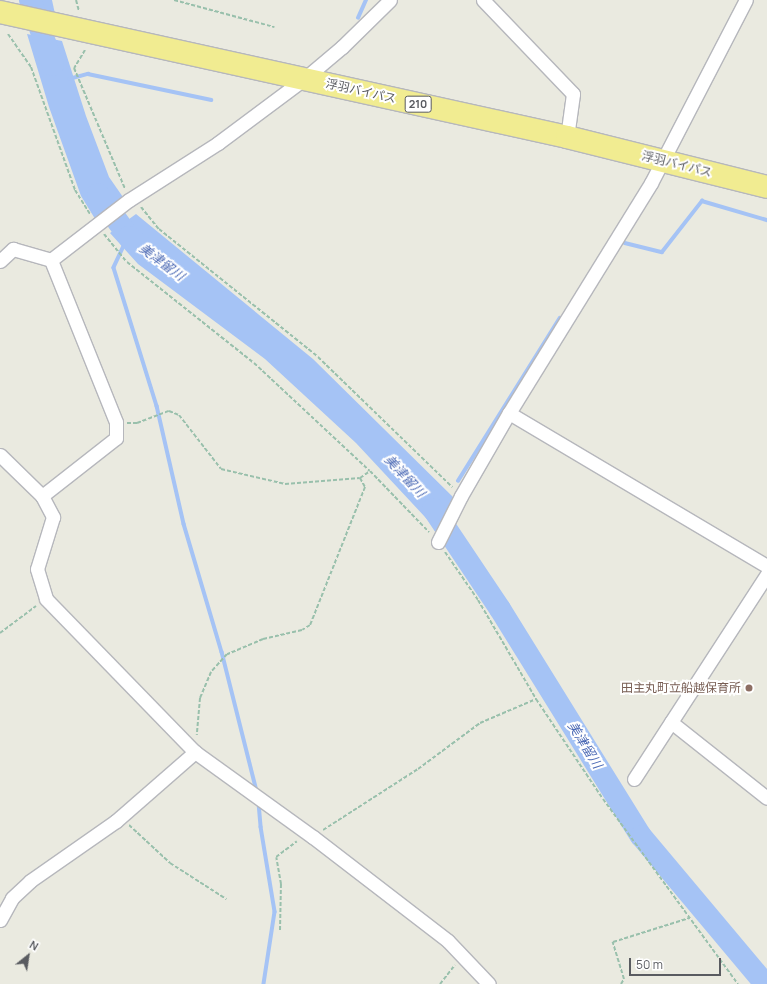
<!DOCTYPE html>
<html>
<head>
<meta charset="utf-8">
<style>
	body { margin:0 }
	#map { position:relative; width:767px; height:984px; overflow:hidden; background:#eaeae0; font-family:Manrope,"Noto Sans JP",sans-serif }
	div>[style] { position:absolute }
	.water>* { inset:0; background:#a5c3f5 }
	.stream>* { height:3.5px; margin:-1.75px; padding:0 1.75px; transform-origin:1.75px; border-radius:1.75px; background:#a5c3f5 }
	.river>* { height:22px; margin:-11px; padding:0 11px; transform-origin:11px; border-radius:11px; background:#a5c3f5 }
	.path>* { height:2px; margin-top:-1px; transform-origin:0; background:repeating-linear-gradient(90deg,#99c0ac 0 4px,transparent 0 6px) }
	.roads { filter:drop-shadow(1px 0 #b6b7bc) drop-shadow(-1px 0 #b6b7bc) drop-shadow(0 1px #b6b7bc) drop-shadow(0 -1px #b6b7bc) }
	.street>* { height:13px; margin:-6.5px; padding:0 6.5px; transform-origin:6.5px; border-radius:6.5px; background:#fff }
	.highway>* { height:22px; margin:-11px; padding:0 11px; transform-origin:11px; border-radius:11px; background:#f1ec91 }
	.dots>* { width:11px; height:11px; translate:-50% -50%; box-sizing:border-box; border:2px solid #fff; border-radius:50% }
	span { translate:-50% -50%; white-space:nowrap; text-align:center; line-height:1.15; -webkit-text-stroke:4px #fff; paint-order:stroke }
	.shield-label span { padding:1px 3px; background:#fff; border:1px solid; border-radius:3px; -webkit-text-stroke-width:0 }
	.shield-label { font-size:11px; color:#595b60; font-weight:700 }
	.street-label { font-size:12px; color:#595b60 }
	.education-label { font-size:12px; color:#785e54 }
	.right { translate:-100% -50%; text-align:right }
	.water-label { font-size:13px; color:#4c6ab5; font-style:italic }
	.north { position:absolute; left:8px; top:936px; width:40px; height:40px; -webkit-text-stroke:3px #fff; paint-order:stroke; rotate:30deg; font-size:11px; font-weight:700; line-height:16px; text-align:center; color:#595b60 }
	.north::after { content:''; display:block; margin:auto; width:14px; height:18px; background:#595b60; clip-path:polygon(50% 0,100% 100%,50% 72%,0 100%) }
	.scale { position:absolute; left:629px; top:958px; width:92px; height:18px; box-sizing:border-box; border:2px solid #595b60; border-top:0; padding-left:5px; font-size:12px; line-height:14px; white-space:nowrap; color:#595b60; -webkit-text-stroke:3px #fff; paint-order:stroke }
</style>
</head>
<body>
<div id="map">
	<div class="water">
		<div style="clip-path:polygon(20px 0,52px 0,55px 14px,22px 7px)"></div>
		<div style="clip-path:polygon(27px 34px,62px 41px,86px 116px,109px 177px,125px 200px,97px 222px,81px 196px,49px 107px)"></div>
		<div style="clip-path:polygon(136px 214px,313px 359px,454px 498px,439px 532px,356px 443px,265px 359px,138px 264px,110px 233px)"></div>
	</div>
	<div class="stream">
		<div style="left:358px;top:18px;width:20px;rotate:-66deg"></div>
		<div style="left:69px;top:79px;width:20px;rotate:-15deg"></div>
		<div style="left:88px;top:74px;width:126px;rotate:11.9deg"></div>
		<div style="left:625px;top:243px;width:38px;rotate:14deg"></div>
		<div style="left:662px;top:252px;width:65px;rotate:-51.9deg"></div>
		<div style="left:702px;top:201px;width:68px;rotate:16.3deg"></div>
		<div style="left:125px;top:244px;width:26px;rotate:115deg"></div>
		<div style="left:114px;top:268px;width:145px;rotate:72.7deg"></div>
		<div style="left:157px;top:406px;width:121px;rotate:77.1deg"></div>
		<div style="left:184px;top:524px;width:134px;rotate:73.5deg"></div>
		<div style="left:222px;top:652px;width:143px;rotate:75.9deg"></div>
		<div style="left:458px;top:481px;width:192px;rotate:-58deg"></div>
		<div style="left:259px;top:803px;width:24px;rotate:85deg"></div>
		<div style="left:261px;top:827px;width:86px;rotate:80.6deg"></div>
		<div style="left:275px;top:912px;width:73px;rotate:98.7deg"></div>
	</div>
	<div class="river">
		<div style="left:30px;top:0;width:69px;rotate:70.5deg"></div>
		<div style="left:98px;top:194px;width:53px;rotate:54.2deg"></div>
		<div style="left:129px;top:237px;width:15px;rotate:37deg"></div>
		<div style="left:433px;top:509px;width:120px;rotate:56.2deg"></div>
		<div style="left:500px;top:609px;width:267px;rotate:58.2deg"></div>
		<div style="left:641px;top:836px;width:193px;rotate:50deg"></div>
	</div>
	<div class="path">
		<div style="left:76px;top:0;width:11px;rotate:75deg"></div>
		<div style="left:174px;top:0;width:104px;rotate:15.1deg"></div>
		<div style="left:8px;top:34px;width:40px;rotate:55.1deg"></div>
		<div style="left:31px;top:67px;width:131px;rotate:70.3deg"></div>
		<div style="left:75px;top:190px;width:28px;rotate:58deg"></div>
		<div style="left:85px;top:50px;width:21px;rotate:121deg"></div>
		<div style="left:74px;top:68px;width:131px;rotate:67.1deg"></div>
		<div style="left:141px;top:207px;width:28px;rotate:51deg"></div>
		<div style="left:159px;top:229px;width:204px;rotate:38.8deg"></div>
		<div style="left:318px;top:357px;width:187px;rotate:44.1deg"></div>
		<div style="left:104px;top:234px;width:36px;rotate:51deg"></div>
		<div style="left:127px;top:262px;width:162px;rotate:38.5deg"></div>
		<div style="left:254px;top:363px;width:158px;rotate:43deg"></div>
		<div style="left:370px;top:471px;width:85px;rotate:46deg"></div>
		<div style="left:127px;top:423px;width:10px"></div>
		<div style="left:137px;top:423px;width:34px;rotate:-21deg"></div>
		<div style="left:169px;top:411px;width:11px;rotate:22deg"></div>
		<div style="left:179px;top:415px;width:68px;rotate:52.1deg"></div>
		<div style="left:221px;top:469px;width:66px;rotate:13.2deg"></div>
		<div style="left:285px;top:484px;width:75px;rotate:-4.6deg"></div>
		<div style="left:360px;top:478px;width:10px;rotate:61deg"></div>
		<div style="left:365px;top:487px;width:149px;rotate:111.7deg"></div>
		<div style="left:310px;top:625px;width:9px;rotate:148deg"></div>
		<div style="left:302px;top:630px;width:40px;rotate:167deg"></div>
		<div style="left:263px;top:639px;width:39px;rotate:157deg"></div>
		<div style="left:227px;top:654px;width:24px;rotate:132deg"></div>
		<div style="left:211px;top:672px;width:28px;rotate:113deg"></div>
		<div style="left:200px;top:698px;width:37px;rotate:95deg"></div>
		<div style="left:360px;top:478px;width:12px;rotate:-35deg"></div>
		<div style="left:445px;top:552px;width:58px;rotate:55.5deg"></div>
		<div style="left:478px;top:600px;width:115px;rotate:59.6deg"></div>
		<div style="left:536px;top:699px;width:120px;rotate:56.2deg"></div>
		<div style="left:603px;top:799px;width:229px;rotate:53.9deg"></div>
		<div style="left:0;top:633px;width:45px;rotate:-36.9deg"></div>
		<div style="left:129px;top:825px;width:56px;rotate:42.8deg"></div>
		<div style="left:170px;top:863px;width:67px;rotate:32.7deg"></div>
		<div style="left:323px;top:830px;width:113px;rotate:-32.7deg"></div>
		<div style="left:418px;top:769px;width:77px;rotate:-36.6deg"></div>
		<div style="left:480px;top:723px;width:61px;rotate:-23.2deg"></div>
		<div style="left:280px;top:930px;width:46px;rotate:-88.8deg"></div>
		<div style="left:281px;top:884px;width:27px;rotate:-100deg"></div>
		<div style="left:276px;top:857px;width:26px;rotate:-37deg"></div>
		<div style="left:440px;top:984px;width:24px;rotate:-52deg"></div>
		<div style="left:621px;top:984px;width:6px;rotate:-59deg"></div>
		<div style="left:624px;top:979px;width:39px;rotate:-107deg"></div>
		<div style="left:613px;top:942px;width:80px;rotate:-17.5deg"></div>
	</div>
	<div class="roads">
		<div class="street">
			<div style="left:483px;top:0;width:130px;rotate:46.2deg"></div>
			<div style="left:573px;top:94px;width:43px;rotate:97.9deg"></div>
			<div style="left:51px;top:260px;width:98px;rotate:-37.6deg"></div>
			<div style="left:129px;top:200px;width:106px;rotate:-32.6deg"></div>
			<div style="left:218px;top:143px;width:107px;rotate:-36.7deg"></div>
			<div style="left:304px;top:79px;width:50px;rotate:-40.1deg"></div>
			<div style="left:342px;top:47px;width:67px;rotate:-44.4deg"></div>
			<div style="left:0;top:261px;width:18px;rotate:-43deg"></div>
			<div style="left:13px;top:249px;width:40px;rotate:16deg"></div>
			<div style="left:509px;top:413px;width:300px;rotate:30.7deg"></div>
			<div style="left:0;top:455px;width:59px;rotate:44.3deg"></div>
			<div style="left:42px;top:496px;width:24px;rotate:62deg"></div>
			<div style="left:53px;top:517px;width:54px;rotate:107.1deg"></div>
			<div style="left:37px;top:569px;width:31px;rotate:73deg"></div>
			<div style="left:46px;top:599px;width:214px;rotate:45.8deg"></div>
			<div style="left:195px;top:752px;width:145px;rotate:35.8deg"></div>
			<div style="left:313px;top:837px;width:170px;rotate:37.6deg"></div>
			<div style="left:448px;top:941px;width:59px;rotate:46.4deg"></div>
			<div style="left:42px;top:496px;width:94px;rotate:-38.1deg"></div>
			<div style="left:116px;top:438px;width:16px;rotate:-90deg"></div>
			<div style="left:116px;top:422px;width:175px;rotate:-111.9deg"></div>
			<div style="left:438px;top:542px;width:51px;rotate:-63.4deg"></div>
			<div style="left:461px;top:496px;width:96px;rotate:-60deg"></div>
			<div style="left:509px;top:413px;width:270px;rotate:-58.3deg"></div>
			<div style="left:651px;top:183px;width:206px;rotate:-62.6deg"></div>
			<div style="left:671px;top:722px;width:122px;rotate:38.4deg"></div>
			<div style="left:634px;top:779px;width:244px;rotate:-57deg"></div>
			<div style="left:0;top:920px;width:25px;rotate:-61deg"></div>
			<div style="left:12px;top:898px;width:25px;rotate:-43deg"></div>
			<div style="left:30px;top:881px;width:105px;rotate:-34.9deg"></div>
			<div style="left:116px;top:821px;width:105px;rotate:-41.1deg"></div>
		</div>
		<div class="highway">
			<div style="left:0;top:12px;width:581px;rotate:12.43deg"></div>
			<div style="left:567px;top:137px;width:206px;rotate:14deg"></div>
		</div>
	</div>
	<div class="dots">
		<div style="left:749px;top:688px;background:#8d6e63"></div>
	</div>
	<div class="shield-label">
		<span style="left:418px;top:104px">210</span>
	</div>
	<div class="street-label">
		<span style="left:361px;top:91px;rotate:13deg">浮羽バイパス</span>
		<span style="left:677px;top:164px;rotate:14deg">浮羽バイパス</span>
	</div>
	<div class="education-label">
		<span class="right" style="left:741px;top:688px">田主丸町立船越保育所</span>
	</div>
	<div class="water-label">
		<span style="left:162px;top:262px;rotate:37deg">美津留川</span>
		<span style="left:405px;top:476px;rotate:47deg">美津留川</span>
		<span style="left:585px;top:745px;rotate:58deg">美津留川</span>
	</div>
	<div class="north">N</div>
	<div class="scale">50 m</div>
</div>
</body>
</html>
